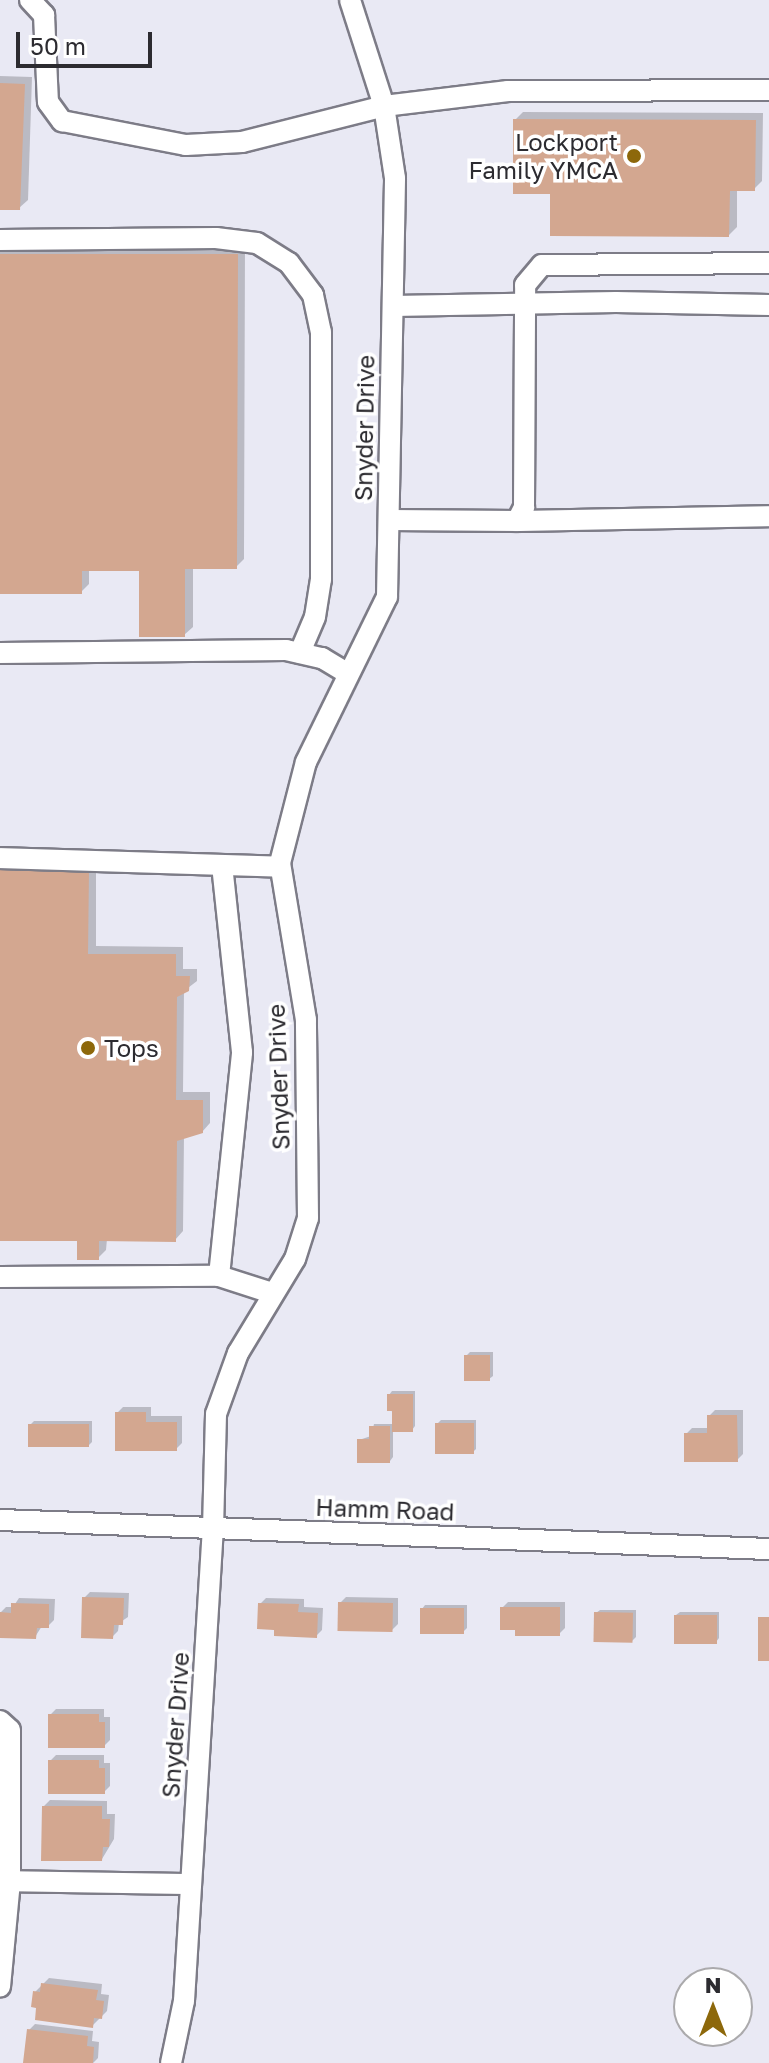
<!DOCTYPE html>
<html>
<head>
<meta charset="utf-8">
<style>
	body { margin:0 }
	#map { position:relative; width:769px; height:2063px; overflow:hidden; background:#e9e9f4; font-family:"Golos Text",sans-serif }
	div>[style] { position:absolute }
	.shadow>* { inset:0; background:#0003 }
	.building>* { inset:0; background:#d3a790; transform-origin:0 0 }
	.roads { filter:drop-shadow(2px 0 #7d7c87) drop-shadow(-2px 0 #7d7c87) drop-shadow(0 2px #7d7c87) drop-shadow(0 -2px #7d7c87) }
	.minor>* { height:20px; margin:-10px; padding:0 10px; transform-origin:10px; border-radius:10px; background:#fff }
	.dots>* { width:22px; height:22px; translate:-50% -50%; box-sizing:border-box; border:4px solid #fff; border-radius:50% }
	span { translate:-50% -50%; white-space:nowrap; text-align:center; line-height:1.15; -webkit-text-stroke:7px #fff; paint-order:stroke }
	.poi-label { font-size:24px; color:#2c2b30 }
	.right { translate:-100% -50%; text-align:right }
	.left { translate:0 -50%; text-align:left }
	.street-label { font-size:24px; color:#2c2b30 }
	.north { position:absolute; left:673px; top:1967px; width:80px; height:80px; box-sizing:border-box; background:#fff; border:2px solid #abaaac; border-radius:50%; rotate:0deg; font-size:22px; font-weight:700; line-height:32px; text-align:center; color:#2c2b30 }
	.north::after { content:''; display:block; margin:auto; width:28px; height:36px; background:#8d680b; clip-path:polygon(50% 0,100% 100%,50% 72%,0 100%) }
	.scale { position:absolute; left:16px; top:32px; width:136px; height:36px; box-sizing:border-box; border:4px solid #2c2b30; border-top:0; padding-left:10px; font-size:24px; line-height:28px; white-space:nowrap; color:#2c2b30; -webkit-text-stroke:6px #fff; paint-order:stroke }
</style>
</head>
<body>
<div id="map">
	<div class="shadow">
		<div style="clip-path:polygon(0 76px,32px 77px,28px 200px,19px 208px,0 208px)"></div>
		<div style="clip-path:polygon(523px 112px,763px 113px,762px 181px,754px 189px,737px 189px,737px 227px,729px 235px,515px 120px)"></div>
		<div style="clip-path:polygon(0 247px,245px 247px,244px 559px,236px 567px,193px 567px,193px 627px,184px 635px,141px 569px,89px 569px,89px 584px,81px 592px,0 592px)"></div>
		<div style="clip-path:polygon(0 862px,96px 863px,96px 946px,183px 947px,183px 969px,197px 969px,197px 981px,184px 991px,183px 1092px,210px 1092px,210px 1123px,202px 1132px,184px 1136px,183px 1231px,175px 1240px,107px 1239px,106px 1250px,98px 1258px,79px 1239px,0 1239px)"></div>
		<div style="clip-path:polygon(470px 1352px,493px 1352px,493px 1376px,489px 1379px,466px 1356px)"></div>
		<div style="clip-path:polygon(392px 1391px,415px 1391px,415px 1426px,412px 1430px,393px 1430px,393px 1457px,390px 1461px,359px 1440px,371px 1436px,374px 1424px,394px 1424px,389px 1395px)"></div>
		<div style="clip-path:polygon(123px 1407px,151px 1407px,151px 1416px,182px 1416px,182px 1443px,176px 1449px,117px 1413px)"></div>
		<div style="clip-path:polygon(715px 1410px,743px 1410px,743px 1454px,737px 1460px,686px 1434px,692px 1428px,709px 1428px,709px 1416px)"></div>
		<div style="clip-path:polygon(441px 1420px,476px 1420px,476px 1449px,473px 1452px,437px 1424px)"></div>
		<div style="clip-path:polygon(34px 1421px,92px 1421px,92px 1442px,88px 1446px,30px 1425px)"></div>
		<div style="clip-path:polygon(90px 1592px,129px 1593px,128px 1617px,119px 1623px,118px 1631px,112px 1637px,84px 1598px)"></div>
		<div style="clip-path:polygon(346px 1597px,398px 1598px,398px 1624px,392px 1630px,340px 1603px)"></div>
		<div style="clip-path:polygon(19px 1598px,55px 1599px,54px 1620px,48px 1626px,42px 1626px,35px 1637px,0 1636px,0 1613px,6px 1607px,13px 1607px)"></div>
		<div style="clip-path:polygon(266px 1598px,304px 1599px,304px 1607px,323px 1608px,322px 1630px,316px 1636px,276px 1628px,260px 1604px)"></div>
		<div style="clip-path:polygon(508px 1602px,565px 1602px,565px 1628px,559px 1634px,517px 1628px,502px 1608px)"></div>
		<div style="clip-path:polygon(425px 1605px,467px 1605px,467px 1628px,463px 1632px,422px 1609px)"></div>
		<div style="clip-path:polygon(600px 1610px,636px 1610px,636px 1637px,632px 1641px,596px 1613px)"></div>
		<div style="clip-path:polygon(680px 1612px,719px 1612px,719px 1638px,716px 1642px,676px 1615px)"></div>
		<div style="clip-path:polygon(56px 1709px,104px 1709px,104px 1717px,110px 1717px,110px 1740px,104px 1746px,50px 1715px)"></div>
		<div style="clip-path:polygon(56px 1755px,104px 1755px,104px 1763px,110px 1763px,110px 1786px,104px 1792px,50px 1761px)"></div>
		<div style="clip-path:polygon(50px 1800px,107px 1801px,107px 1814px,115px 1814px,114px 1839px,102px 1859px,44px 1806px)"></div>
		<div style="clip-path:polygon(49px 1978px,102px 1984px,101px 1994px,109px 1995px,107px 2011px,92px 2026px,35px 1992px)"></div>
		<div style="clip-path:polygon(35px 2024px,93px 2031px,92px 2041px,99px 2042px,98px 2058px,93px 2063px,25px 2063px,29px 2030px)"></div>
	</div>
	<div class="building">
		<div style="clip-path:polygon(0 83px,25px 84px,20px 210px,0 210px)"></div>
		<div style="clip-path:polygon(513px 119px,756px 120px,755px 191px,730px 191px,729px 237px,550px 236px,550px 194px,513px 194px)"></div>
		<div style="clip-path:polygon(0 254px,238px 254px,237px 569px,185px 569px,185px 637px,139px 637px,139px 571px,82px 571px,82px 594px,0 594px)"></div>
		<div style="clip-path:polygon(0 870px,89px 870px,88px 954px,176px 954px,176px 976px,190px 976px,189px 991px,177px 997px,176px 1100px,203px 1100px,203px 1133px,177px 1141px,176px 1242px,99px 1241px,99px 1260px,77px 1260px,77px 1241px,0 1241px)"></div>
		<div style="left:464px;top:1355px;width:26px;height:26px"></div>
		<div style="clip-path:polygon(387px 1394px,413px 1394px,413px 1432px,392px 1432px,392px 1411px,387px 1411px)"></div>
		<div style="clip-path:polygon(115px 1412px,146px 1412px,146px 1422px,177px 1422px,177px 1451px,115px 1451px)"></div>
		<div style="clip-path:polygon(707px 1415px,737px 1415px,738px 1462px,684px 1462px,684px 1433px,707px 1433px)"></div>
		<div style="left:435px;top:1423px;width:39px;height:31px"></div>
		<div style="left:28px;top:1424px;width:61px;height:23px"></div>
		<div style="clip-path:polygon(369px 1426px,390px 1426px,390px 1463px,357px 1463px,357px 1439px,369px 1439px)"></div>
		<div style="clip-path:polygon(82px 1597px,124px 1598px,123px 1625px,114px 1625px,113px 1639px,81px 1638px)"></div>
		<div style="left:338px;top:1602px;width:55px;height:29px;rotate:1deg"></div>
		<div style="clip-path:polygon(11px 1603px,49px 1604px,49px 1628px,37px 1628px,36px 1639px,0 1638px,0 1612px,11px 1613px)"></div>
		<div style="clip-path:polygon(258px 1603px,299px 1604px,298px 1612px,318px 1613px,317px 1638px,274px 1636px,274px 1630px,257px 1629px)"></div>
		<div style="clip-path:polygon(500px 1607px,560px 1607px,560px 1636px,515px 1636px,515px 1630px,500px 1630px)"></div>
		<div style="left:420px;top:1608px;width:44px;height:26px"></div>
		<div style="left:594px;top:1612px;width:39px;height:30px;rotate:1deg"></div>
		<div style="left:674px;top:1615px;width:43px;height:29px"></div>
		<div style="left:758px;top:1617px;width:11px;height:44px"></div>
		<div style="clip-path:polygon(48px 1714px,99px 1714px,99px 1722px,105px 1722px,105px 1748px,48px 1748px)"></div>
		<div style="clip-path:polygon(48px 1760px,99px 1760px,99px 1768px,105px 1768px,105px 1794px,48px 1794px)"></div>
		<div style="clip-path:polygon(42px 1806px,102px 1806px,102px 1819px,110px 1819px,109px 1847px,103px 1847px,102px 1861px,41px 1861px)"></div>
		<div style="clip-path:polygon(41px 1983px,98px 1990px,96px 2000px,104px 2001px,102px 2019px,94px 2018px,93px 2028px,35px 2020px,36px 2008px,31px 2007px,33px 1991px,40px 1992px)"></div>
		<div style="clip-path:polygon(27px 2029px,88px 2036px,87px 2046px,94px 2047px,93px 2063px,23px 2063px)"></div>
	</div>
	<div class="roads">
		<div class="minor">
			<div style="left:30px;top:0;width:21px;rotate:47deg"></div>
			<div style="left:44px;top:15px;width:87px;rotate:87.4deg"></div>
			<div style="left:48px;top:102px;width:24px;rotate:54deg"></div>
			<div style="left:62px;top:121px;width:126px;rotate:11deg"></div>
			<div style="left:186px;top:145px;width:56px;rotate:-3.1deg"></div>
			<div style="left:242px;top:142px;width:146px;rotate:-14.2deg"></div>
			<div style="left:384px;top:106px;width:125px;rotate:-6.9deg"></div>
			<div style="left:508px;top:91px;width:261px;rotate:-0.2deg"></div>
			<div style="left:0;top:240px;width:216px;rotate:-0.5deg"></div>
			<div style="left:216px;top:238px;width:41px;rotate:7deg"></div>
			<div style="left:257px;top:243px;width:38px;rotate:32deg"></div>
			<div style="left:289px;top:263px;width:40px;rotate:53deg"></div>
			<div style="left:313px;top:295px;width:38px;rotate:78deg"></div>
			<div style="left:321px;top:332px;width:247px;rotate:90deg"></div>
			<div style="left:321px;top:579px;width:38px;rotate:99deg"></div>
			<div style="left:315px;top:617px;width:39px;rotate:113deg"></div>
			<div style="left:393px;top:306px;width:223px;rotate:-1deg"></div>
			<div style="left:616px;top:302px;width:153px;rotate:1.1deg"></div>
			<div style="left:389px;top:520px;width:128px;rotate:0.4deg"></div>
			<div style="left:517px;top:521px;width:16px;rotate:-63deg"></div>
			<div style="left:524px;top:507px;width:222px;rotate:-89.7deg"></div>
			<div style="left:525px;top:285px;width:26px;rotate:-50deg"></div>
			<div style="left:542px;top:265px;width:227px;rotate:-0.5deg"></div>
			<div style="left:517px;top:521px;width:252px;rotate:-1.1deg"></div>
			<div style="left:0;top:653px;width:286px;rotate:-0.6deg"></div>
			<div style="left:286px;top:650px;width:37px;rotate:13deg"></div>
			<div style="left:322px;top:658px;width:31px;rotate:31deg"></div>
			<div style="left:0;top:858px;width:280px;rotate:1.8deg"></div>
			<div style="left:219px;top:1276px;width:225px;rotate:-84.1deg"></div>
			<div style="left:242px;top:1052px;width:188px;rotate:-96.1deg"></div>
			<div style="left:0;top:1277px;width:219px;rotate:-0.3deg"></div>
			<div style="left:219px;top:1276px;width:56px;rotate:17.8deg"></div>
			<div style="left:0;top:1520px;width:770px;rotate:2.16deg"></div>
			<div style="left:0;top:1721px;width:13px;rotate:42deg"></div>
			<div style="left:10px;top:1730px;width:151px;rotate:90deg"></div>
			<div style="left:10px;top:1881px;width:106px;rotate:95.4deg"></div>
			<div style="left:0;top:1881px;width:191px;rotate:0.9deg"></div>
			<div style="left:171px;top:2063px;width:63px;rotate:-78.2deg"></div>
			<div style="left:184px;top:2001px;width:473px;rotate:-86.5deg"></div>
			<div style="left:213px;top:1529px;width:115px;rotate:-88.5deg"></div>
			<div style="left:216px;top:1414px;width:65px;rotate:-70.2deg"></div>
			<div style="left:238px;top:1353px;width:110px;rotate:-58.8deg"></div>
			<div style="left:295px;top:1259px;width:43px;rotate:-72.4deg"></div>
			<div style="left:308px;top:1218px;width:198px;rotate:-90.6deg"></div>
			<div style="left:306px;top:1020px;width:159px;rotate:-99.4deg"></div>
			<div style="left:280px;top:863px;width:104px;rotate:-75.6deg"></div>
			<div style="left:306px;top:762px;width:184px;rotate:-63.9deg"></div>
			<div style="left:387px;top:597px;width:419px;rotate:-88.9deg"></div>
			<div style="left:395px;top:178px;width:73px;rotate:-98.7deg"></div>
			<div style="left:384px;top:106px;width:111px;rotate:-107.8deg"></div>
		</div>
	</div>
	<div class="dots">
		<div style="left:634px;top:156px;background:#8d680b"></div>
		<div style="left:88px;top:1048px;background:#8d680b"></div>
	</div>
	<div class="poi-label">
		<span class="right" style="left:618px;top:156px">Lockport<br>Family YMCA</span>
		<span class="left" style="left:104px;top:1048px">Tops</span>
	</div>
	<div class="street-label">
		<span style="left:364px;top:428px;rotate:-89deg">Snyder Drive</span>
		<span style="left:278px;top:1077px;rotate:-92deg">Snyder Drive</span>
		<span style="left:385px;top:1509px;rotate:2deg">Hamm Road</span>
		<span style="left:175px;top:1725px;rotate:-86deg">Snyder Drive</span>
	</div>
	<div class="north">N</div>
	<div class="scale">50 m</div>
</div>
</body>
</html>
